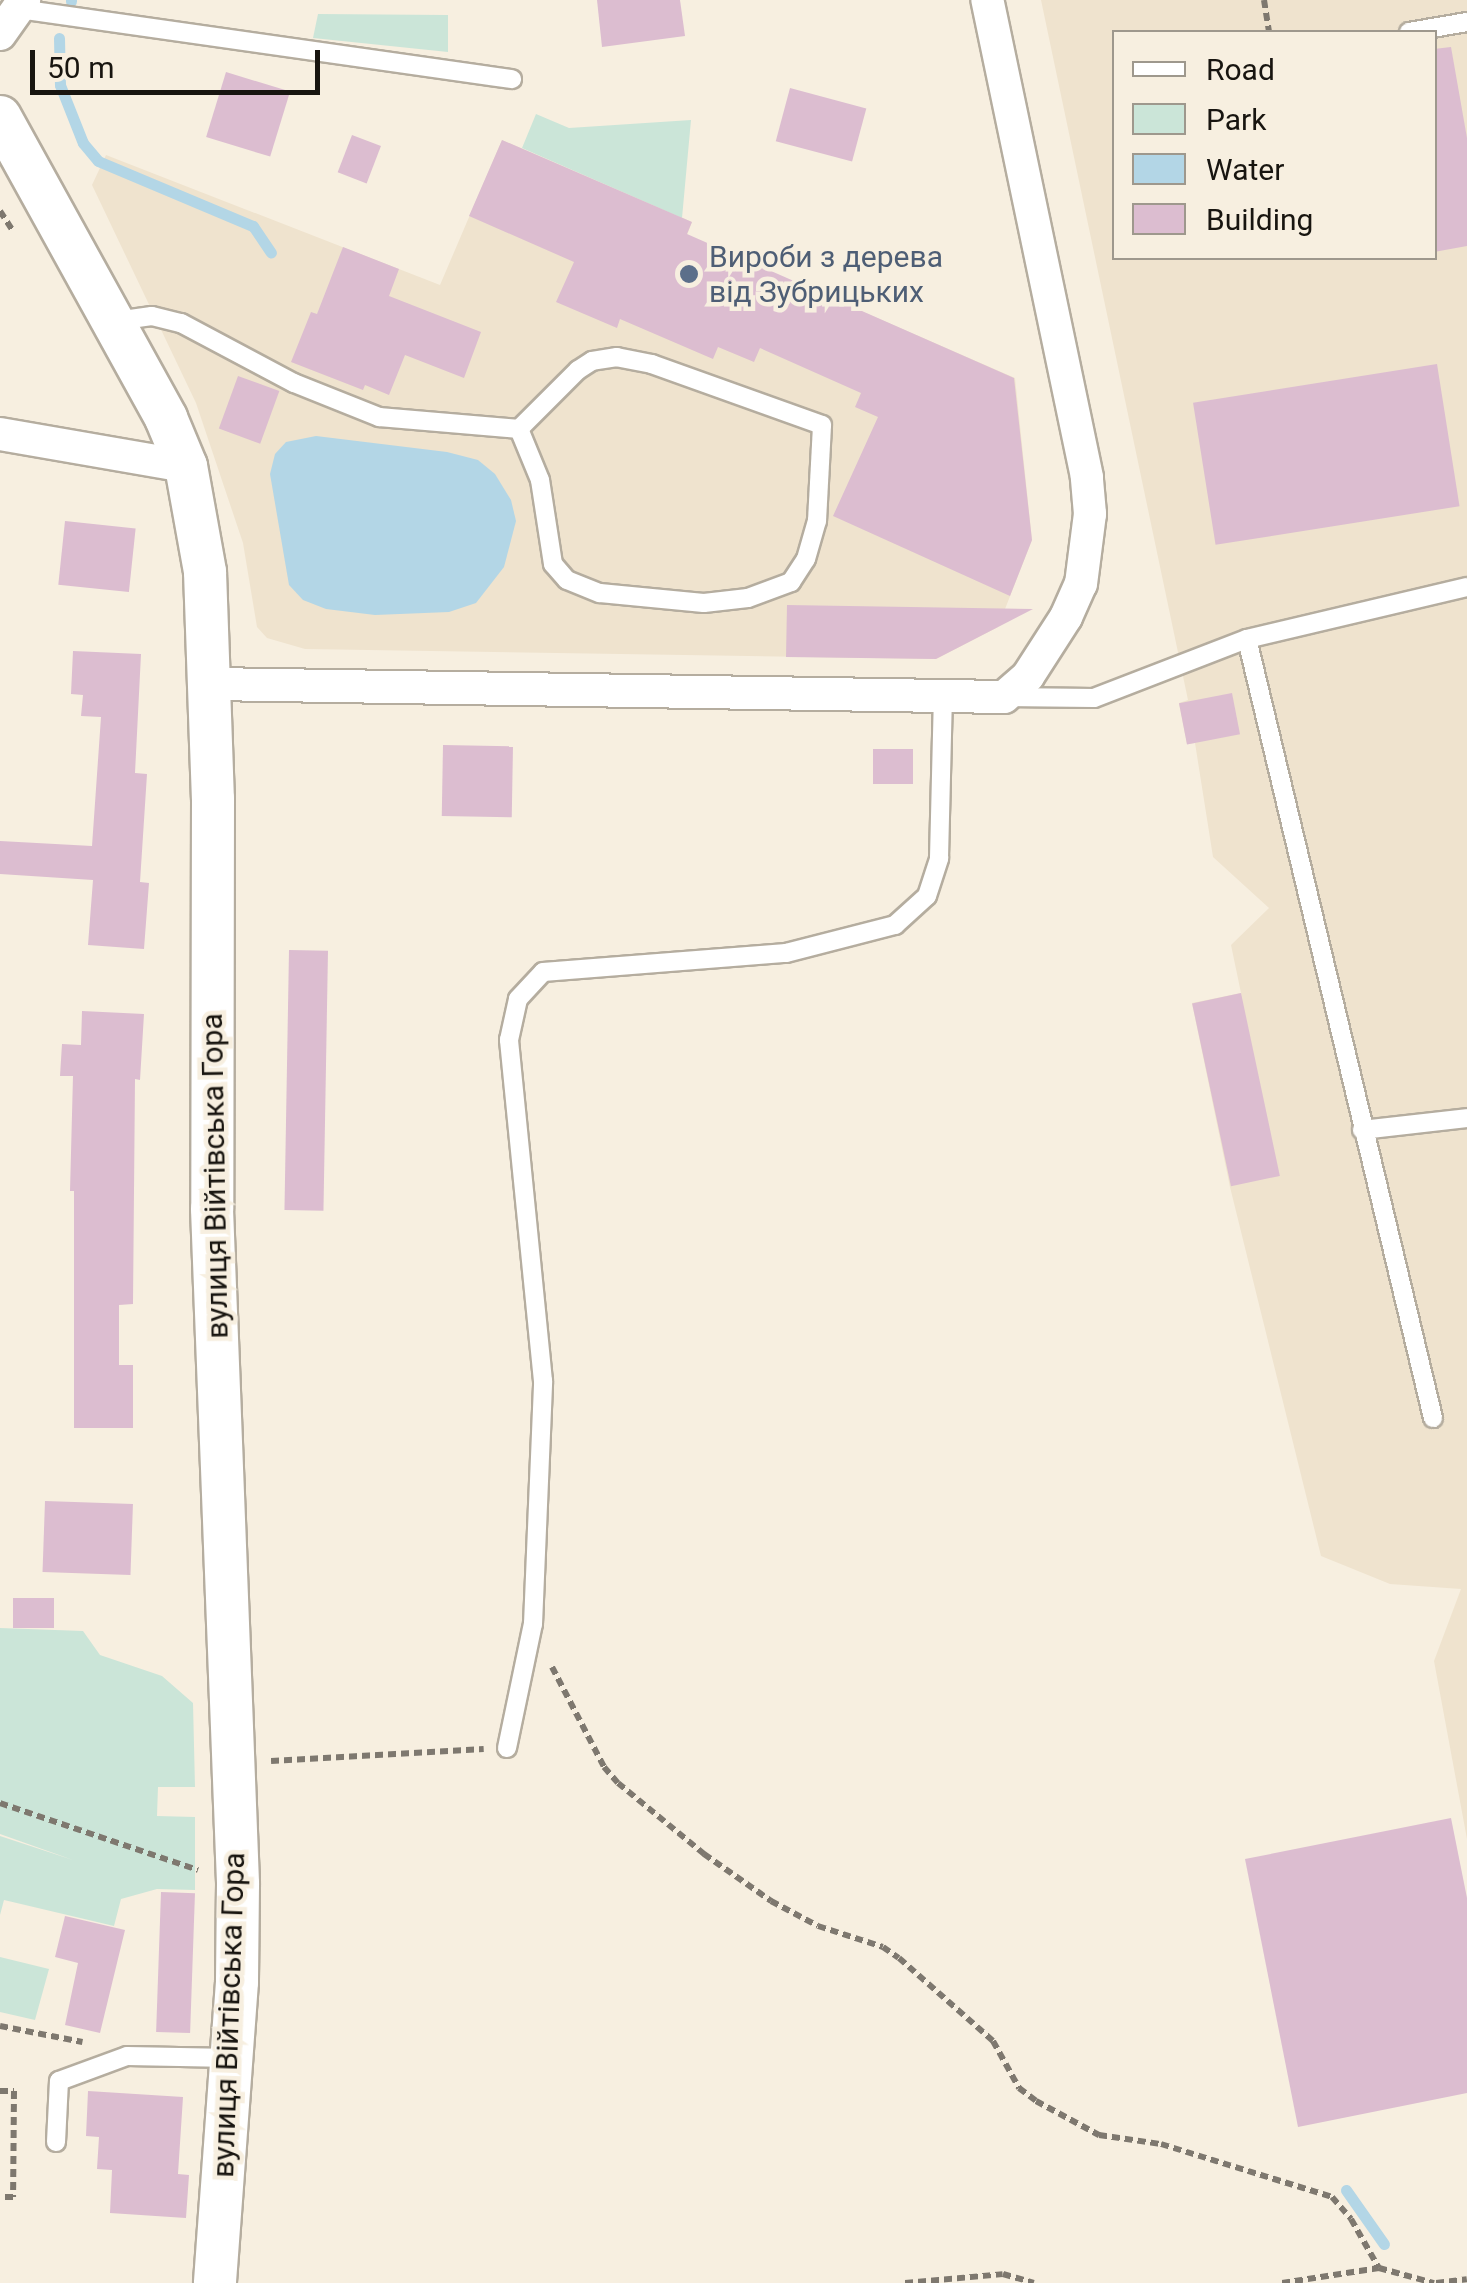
<!DOCTYPE html>
<html>
<head>
<meta charset="utf-8">
<style>
	body { margin:0 }
	#map { position:relative; width:1467px; height:2283px; overflow:hidden; background:#f7efe0; font-family:Roboto,sans-serif }
	div>[style] { position:absolute }
	.built>* { inset:0; background:#efe3ce }
	.green>* { inset:0; background:#cbe5d8 }
	.water>* { inset:0; background:#b3d6e6 }
	.stream>* { height:11px; margin:-5.5px; padding:0 5.5px; transform-origin:5.5px; border-radius:5.5px; background:#b3d6e6 }
	.building>* { inset:0; background:#dcbdd0; transform-origin:0 0 }
	.path>* { height:6px; margin-top:-3px; transform-origin:0; background:repeating-linear-gradient(90deg,#7e786f 0 8px,transparent 0 13px) }
	.roads { filter:drop-shadow(2px 0 #b5ad9f) drop-shadow(-2px 0 #b5ad9f) drop-shadow(0 2px #b5ad9f) drop-shadow(0 -2px #b5ad9f) }
	.service>* { height:18px; margin:-9px; padding:0 9px; transform-origin:9px; border-radius:9px; background:#fff }
	.minor>* { height:32px; margin:-16px; padding:0 16px; transform-origin:16px; border-radius:16px; background:#fff }
	.tertiary>* { height:42px; margin:-21px; padding:0 21px; transform-origin:21px; border-radius:21px; background:#fff }
	.dots>* { width:28px; height:28px; translate:-50% -50%; box-sizing:border-box; border:5px solid #f7efe0; border-radius:50% }
	span { translate:-50% -50%; white-space:nowrap; text-align:center; line-height:1.15; -webkit-text-stroke:9px #f7efe0; paint-order:stroke }
	.service-label { font-size:30px; color:#4e5e75 }
	.left { translate:0 -50%; text-align:left }
	.street-label { font-size:30px; color:#181510 }
	.legend { position:absolute; left:1112px; top:30px; width:325px; height:230px; box-sizing:border-box; background:#f7efe0; border:2px solid #9e988d; margin:0; padding:12px 18px; list-style:none; font-size:30px; color:#181510 }
	.legend li { display:flex; align-items:center; gap:20px; height:50px }
	.legend b { width:50px; border:2px solid #9e988d }
	.scale { position:absolute; left:30px; top:50px; width:290px; height:45px; box-sizing:border-box; border:5px solid #181510; border-top:0; padding-left:12px; font-size:30px; line-height:35px; white-space:nowrap; color:#181510; -webkit-text-stroke:8px #f7efe0; paint-order:stroke }
</style>
</head>
<body>
<div id="map">
	<div class="built">
		<div style="clip-path:polygon(evenodd,1041px 0,1467px 0,1467px 1839px,1434px 1661px,1461px 1589px,1390px 1584px,1321px 1556px,1230px 1187px,1192px 1003px,1241px 993px,1231px 945px,1269px 908px,1213px 857px,1195px 743px,1187px 744px,1179px 703px,1188px 700px,1041px 0,1114px 32px,1434px 32px,1434px 258px,1114px 258px,1114px 32px)"></div>
		<div style="clip-path:polygon(502px 140px,692px 222px,687px 235px,1015px 378px,1032px 540px,998px 627px,936px 659px,305px 649px,267px 638px,257px 627px,243px 543px,196px 403px,92px 185px,106px 155px,440px 285px)"></div>
	</div>
	<div class="green">
		<div style="clip-path:polygon(318px 14px,448px 15px,448px 52px,313px 38px)"></div>
		<div style="clip-path:polygon(536px 114px,569px 128px,691px 120px,682px 218px,522px 148px)"></div>
		<div style="clip-path:polygon(0 1628px,83px 1631px,100px 1655px,162px 1676px,193px 1703px,195px 1787px,158px 1787px,157px 1816px,195px 1817px,195px 1890px,157px 1889px,121px 1899px,114px 1926px,4px 1900px,0 1915px,0 1836px,73px 1860px,0 1834px)"></div>
		<div style="clip-path:polygon(0 1957px,49px 1969px,35px 2020px,0 2012px)"></div>
	</div>
	<div class="water">
		<div style="clip-path:polygon(316px 436px,447px 452px,478px 460px,495px 474px,511px 500px,516px 521px,504px 567px,476px 603px,449px 612px,375px 615px,326px 609px,303px 600px,289px 585px,270px 474px,275px 454px,286px 442px)"></div>
	</div>
	<div class="stream">
		<div style="left:71px;top:1px;width:1px;rotate:-90deg"></div>
		<div style="left:59px;top:38px;width:47px;rotate:88.8deg"></div>
		<div style="left:60px;top:85px;width:62px;rotate:68.4deg"></div>
		<div style="left:83px;top:143px;width:23px;rotate:50deg"></div>
		<div style="left:98px;top:161px;width:168px;rotate:22.8deg"></div>
		<div style="left:253px;top:226px;width:32px;rotate:56deg"></div>
		<div style="left:1346px;top:2190px;width:66px;rotate:54.9deg"></div>
	</div>
	<div class="building">
		<div style="clip-path:polygon(597px 0,680px 0,685px 36px,602px 47px)"></div>
		<div style="clip-path:polygon(1451px 47px,1467px 138px,1467px 246px,1434px 252px,1434px 49px)"></div>
		<div style="left:226px;top:72px;width:67px;height:68px;rotate:17deg"></div>
		<div style="left:790px;top:88px;width:79px;height:55px;rotate:15deg"></div>
		<div style="left:352px;top:135px;width:31px;height:40px;rotate:21deg"></div>
		<div style="clip-path:polygon(502px 140px,692px 222px,687px 234px,1014px 378px,1032px 540px,1010px 596px,833px 516px,878px 417px,855px 407px,861px 393px,760px 348px,754px 362px,718px 347px,713px 359px,620px 319px,617px 328px,556px 302px,574px 262px,469px 216px)"></div>
		<div style="clip-path:polygon(343px 247px,399px 269px,389px 296px,481px 332px,464px 378px,405px 355px,389px 395px,365px 385px,363px 390px,291px 362px,311px 312px,317px 314px)"></div>
		<div style="left:1437px;top:364px;width:144px;height:247px;rotate:81deg"></div>
		<div style="left:238px;top:376px;width:44px;height:56px;rotate:20deg"></div>
		<div style="left:65px;top:521px;width:71px;height:64px;rotate:6deg"></div>
		<div style="clip-path:polygon(787px 605px,1033px 609px,936px 659px,786px 657px)"></div>
		<div style="clip-path:polygon(73px 651px,141px 654px,135px 773px,147px 774px,140px 882px,149px 883px,144px 949px,88px 945px,93px 880px,0 874px,0 841px,92px 846px,101px 717px,81px 716px,83px 695px,71px 694px)"></div>
		<div style="left:1232px;top:693px;width:42px;height:54px;rotate:79deg"></div>
		<div style="left:443px;top:745px;width:70px;height:71px;rotate:1deg"></div>
		<div style="left:873px;top:749px;width:40px;height:35px"></div>
		<div style="left:289px;top:950px;width:39px;height:260px;rotate:1deg"></div>
		<div style="left:1241px;top:993px;width:187px;height:50px;rotate:78deg"></div>
		<div style="clip-path:polygon(82px 1011px,144px 1014px,140px 1080px,135px 1079px,133px 1304px,119px 1305px,119px 1365px,133px 1365px,133px 1428px,74px 1428px,74px 1191px,70px 1191px,73px 1076px,60px 1076px,62px 1044px,81px 1045px)"></div>
		<div style="left:45px;top:1501px;width:88px;height:71px;rotate:2deg"></div>
		<div style="left:13px;top:1598px;width:41px;height:30px"></div>
		<div style="clip-path:polygon(1451px 1818px,1467px 1898px,1467px 2093px,1298px 2127px,1245px 1859px)"></div>
		<div style="left:161px;top:1892px;width:34px;height:140px;rotate:2deg"></div>
		<div style="clip-path:polygon(65px 1916px,125px 1930px,100px 2033px,65px 2025px,78px 1963px,55px 1957px)"></div>
		<div style="clip-path:polygon(88px 2091px,183px 2097px,178px 2174px,189px 2175px,186px 2218px,110px 2213px,112px 2170px,97px 2169px,99px 2137px,86px 2136px)"></div>
	</div>
	<div class="path">
		<div style="left:1264px;top:0;width:32px;rotate:81deg"></div>
		<div style="left:0;top:211px;width:24px;rotate:57deg"></div>
		<div style="left:552px;top:1667px;width:113px;rotate:62.5deg"></div>
		<div style="left:604px;top:1767px;width:21px;rotate:49deg"></div>
		<div style="left:618px;top:1783px;width:112px;rotate:39.5deg"></div>
		<div style="left:704px;top:1854px;width:82px;rotate:35deg"></div>
		<div style="left:771px;top:1901px;width:53px;rotate:28deg"></div>
		<div style="left:818px;top:1926px;width:68px;rotate:17.9deg"></div>
		<div style="left:883px;top:1947px;width:19px;rotate:35deg"></div>
		<div style="left:899px;top:1958px;width:125px;rotate:41.4deg"></div>
		<div style="left:993px;top:2041px;width:54px;rotate:61deg"></div>
		<div style="left:1019px;top:2088px;width:21px;rotate:37deg"></div>
		<div style="left:1036px;top:2101px;width:72px;rotate:28.4deg"></div>
		<div style="left:1099px;top:2135px;width:63px;rotate:8.3deg"></div>
		<div style="left:1161px;top:2144px;width:179px;rotate:17.2deg"></div>
		<div style="left:1332px;top:2197px;width:29px;rotate:49deg"></div>
		<div style="left:1351px;top:2219px;width:56px;rotate:60.3deg"></div>
		<div style="left:271px;top:1761px;width:213px;rotate:-3.2deg"></div>
		<div style="left:0;top:1803px;width:209px;rotate:18.7deg"></div>
		<div style="left:0;top:2026px;width:84px;rotate:11deg"></div>
		<div style="left:0;top:2091px;width:14px"></div>
		<div style="left:14px;top:2091px;width:106px;rotate:90.5deg"></div>
		<div style="left:13px;top:2197px;width:13px;rotate:180deg"></div>
		<div style="left:905px;top:2283px;width:98px;rotate:-5.2deg"></div>
		<div style="left:1003px;top:2274px;width:32px;rotate:16deg"></div>
		<div style="left:1282px;top:2283px;width:98px;rotate:-8.8deg"></div>
		<div style="left:1379px;top:2268px;width:57px;rotate:15.3deg"></div>
		<div style="left:1436px;top:2283px;width:31px;rotate:-7deg"></div>
	</div>
	<div class="roads">
		<div class="service">
			<div style="left:19px;top:9px;width:498px;rotate:8.1deg"></div>
			<div style="left:1409px;top:32px;width:59px;rotate:-9.8deg"></div>
			<div style="left:116px;top:321px;width:36px;rotate:-8deg"></div>
			<div style="left:152px;top:316px;width:30px;rotate:14deg"></div>
			<div style="left:181px;top:323px;width:128px;rotate:28deg"></div>
			<div style="left:294px;top:383px;width:92px;rotate:21.8deg"></div>
			<div style="left:379px;top:417px;width:141px;rotate:4.9deg"></div>
			<div style="left:519px;top:429px;width:55px;rotate:67.6deg"></div>
			<div style="left:540px;top:480px;width:85px;rotate:81.2deg"></div>
			<div style="left:553px;top:564px;width:21px;rotate:49deg"></div>
			<div style="left:567px;top:580px;width:35px;rotate:22deg"></div>
			<div style="left:600px;top:593px;width:104px;rotate:5.5deg"></div>
			<div style="left:704px;top:603px;width:44px;rotate:-6.5deg"></div>
			<div style="left:748px;top:598px;width:46px;rotate:-20.4deg"></div>
			<div style="left:791px;top:582px;width:27px;rotate:-57deg"></div>
			<div style="left:806px;top:559px;width:40px;rotate:-74deg"></div>
			<div style="left:817px;top:521px;width:96px;rotate:-87deg"></div>
			<div style="left:822px;top:425px;width:181px;rotate:-160.3deg"></div>
			<div style="left:652px;top:364px;width:36px;rotate:-169deg"></div>
			<div style="left:617px;top:357px;width:25px;rotate:171deg"></div>
			<div style="left:592px;top:361px;width:17px;rotate:147deg"></div>
			<div style="left:578px;top:370px;width:83px;rotate:135deg"></div>
			<div style="left:1247px;top:639px;width:801px;rotate:76.57deg"></div>
			<div style="left:1004px;top:697px;width:90px;rotate:0.6deg"></div>
			<div style="left:1094px;top:698px;width:164px;rotate:-21.1deg"></div>
			<div style="left:1247px;top:639px;width:226px;rotate:-13.3deg"></div>
			<div style="left:1362px;top:1130px;width:106px;rotate:-6.5deg"></div>
			<div style="left:507px;top:1748px;width:127px;rotate:-78.2deg"></div>
			<div style="left:533px;top:1624px;width:243px;rotate:-87.6deg"></div>
			<div style="left:543px;top:1381px;width:343px;rotate:-95.7deg"></div>
			<div style="left:509px;top:1040px;width:42px;rotate:-77.6deg"></div>
			<div style="left:518px;top:999px;width:37px;rotate:-47deg"></div>
			<div style="left:543px;top:972px;width:244px;rotate:-4.5deg"></div>
			<div style="left:786px;top:953px;width:113px;rotate:-14.4deg"></div>
			<div style="left:895px;top:925px;width:43px;rotate:-42.2deg"></div>
			<div style="left:927px;top:896px;width:40px;rotate:-72deg"></div>
			<div style="left:939px;top:858px;width:162px;rotate:-88.6deg"></div>
			<div style="left:56px;top:2142px;width:61px;rotate:-87.2deg"></div>
			<div style="left:59px;top:2081px;width:72px;rotate:-20.2deg"></div>
			<div style="left:127px;top:2056px;width:105px;rotate:1.1deg"></div>
		</div>
		<div class="minor">
			<div style="left:0;top:34px;width:42px;rotate:-54.8deg"></div>
			<div style="left:0;top:434px;width:189px;rotate:9.8deg"></div>
			<div style="left:212px;top:684px;width:792px;rotate:0.94deg"></div>
			<div style="left:1004px;top:697px;width:32px;rotate:-41deg"></div>
			<div style="left:1028px;top:676px;width:70px;rotate:-57.2deg"></div>
			<div style="left:1066px;top:617px;width:36px;rotate:-66deg"></div>
			<div style="left:1081px;top:584px;width:71px;rotate:-82.7deg"></div>
			<div style="left:1090px;top:514px;width:37px;rotate:-95deg"></div>
			<div style="left:1087px;top:477px;width:487px;rotate:-101.8deg"></div>
		</div>
		<div class="tertiary">
			<div style="left:0;top:117px;width:344px;rotate:61.1deg"></div>
			<div style="left:166px;top:418px;width:52px;rotate:67.4deg"></div>
			<div style="left:186px;top:466px;width:108px;rotate:79.8deg"></div>
			<div style="left:205px;top:572px;width:227px;rotate:88deg"></div>
			<div style="left:213px;top:799px;width:410px;rotate:90.1deg"></div>
			<div style="left:212px;top:1209px;width:676px;rotate:87.79deg"></div>
			<div style="left:238px;top:1884px;width:98px;rotate:90.6deg"></div>
			<div style="left:237px;top:1982px;width:302px;rotate:94.2deg"></div>
		</div>
	</div>
	<div class="dots">
		<div style="left:689px;top:274px;background:#5c6f8a"></div>
	</div>
	<div class="service-label">
		<span class="left" style="left:709px;top:274px">Вироби з дерева<br>від Зубрицьких</span>
	</div>
	<div class="street-label">
		<span style="left:215px;top:1176px;rotate:-91deg">вулиця Війтівська Гора</span>
		<span style="left:229px;top:2015px;rotate:-88deg">вулиця Війтівська Гора</span>
	</div>
	<ul class="legend">
	<li><b style="height:12px;background:#fff"></b>Road</li>
	<li><b style="height:28px;background:#cbe5d8"></b>Park</li>
	<li><b style="height:28px;background:#b3d6e6"></b>Water</li>
	<li><b style="height:28px;background:#dcbdd0"></b>Building</li>
	</ul>
	<div class="scale">50 m</div>
</div>
</body>
</html>
